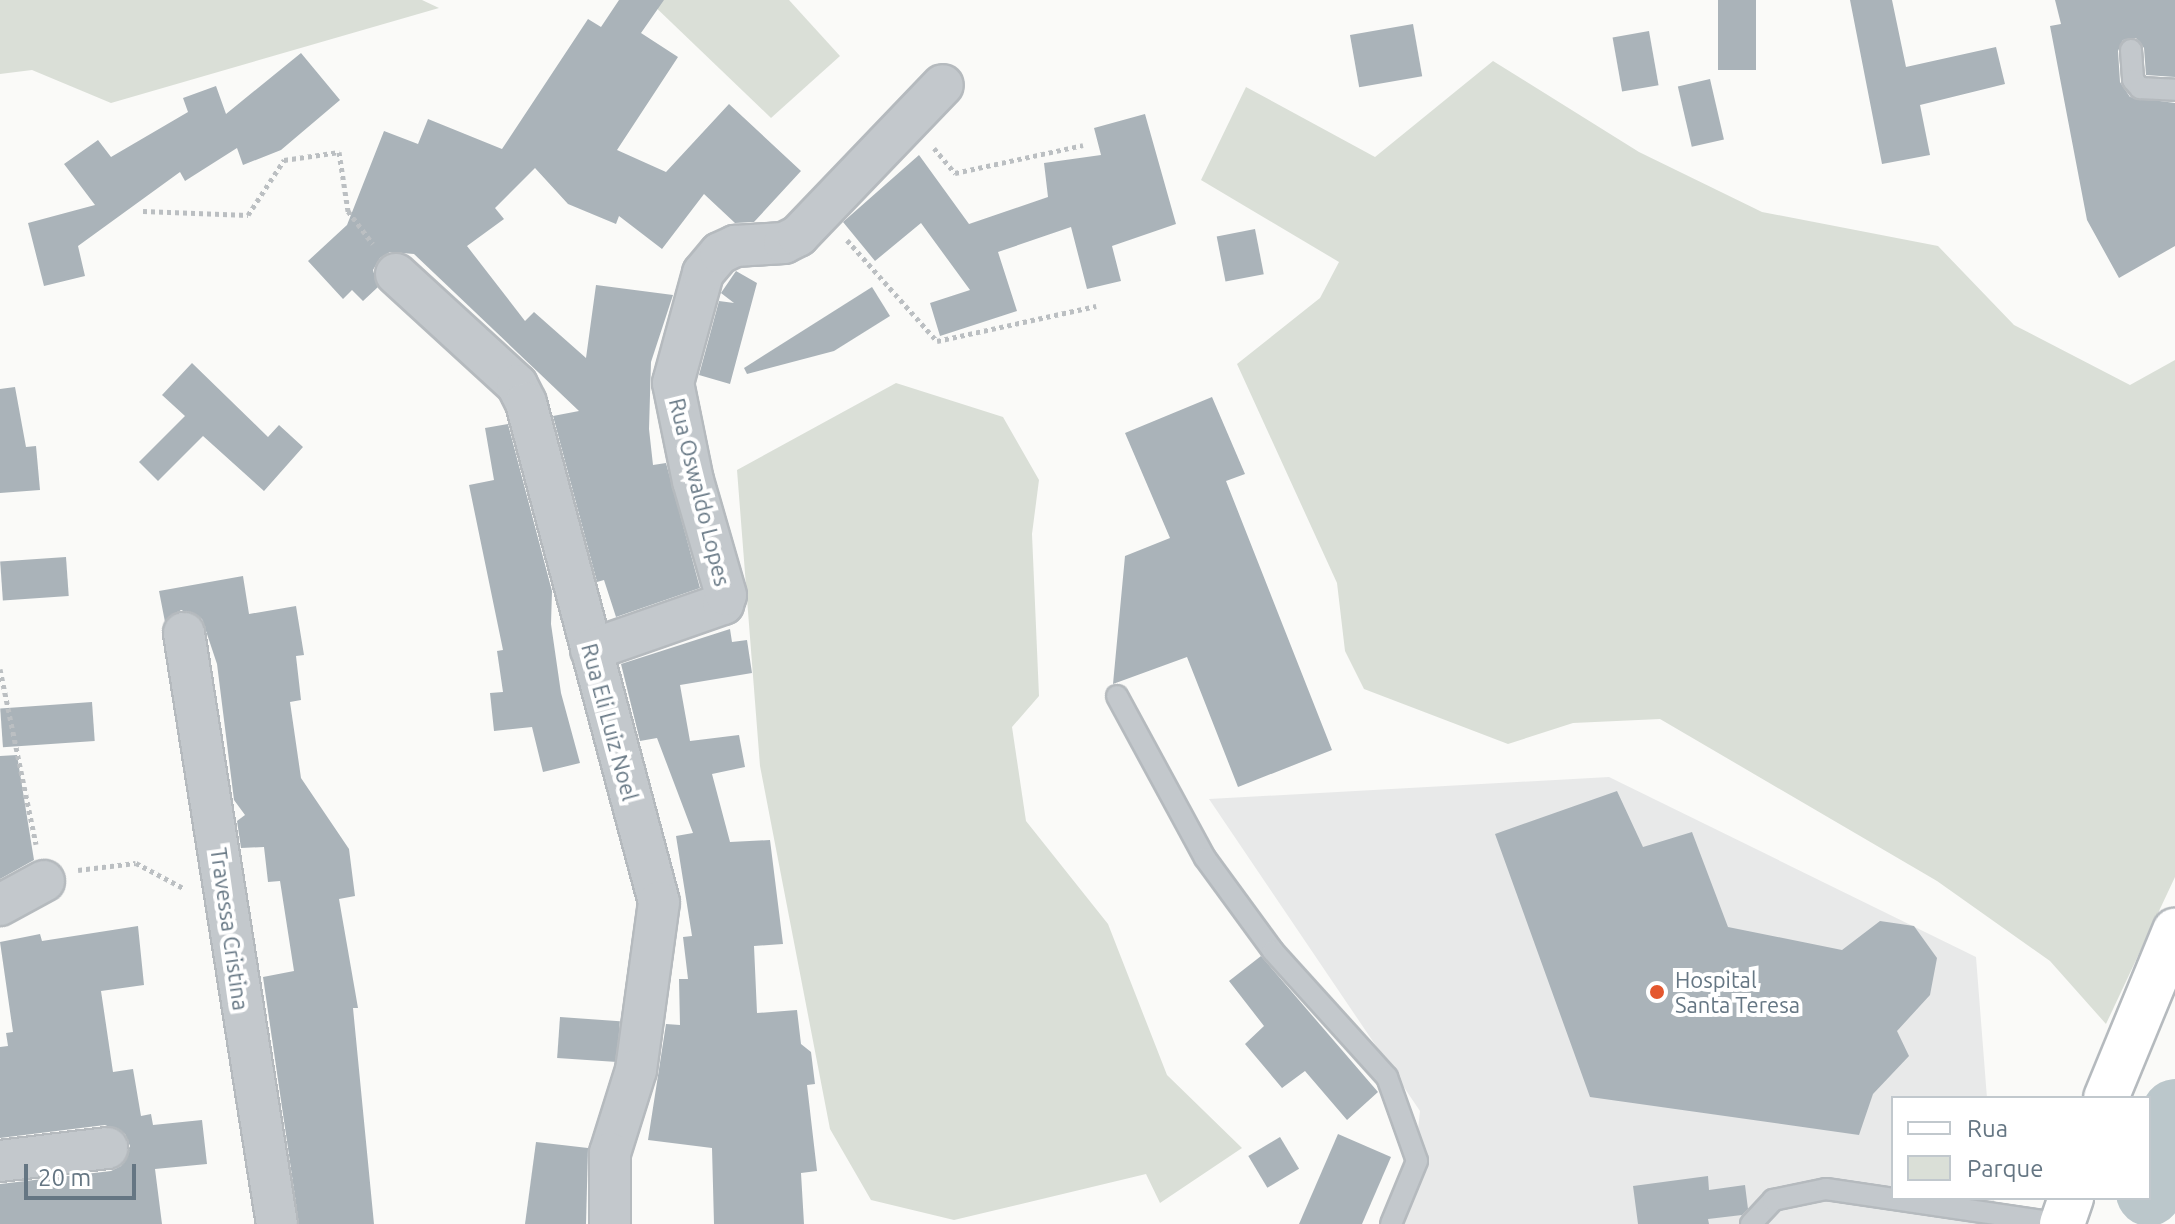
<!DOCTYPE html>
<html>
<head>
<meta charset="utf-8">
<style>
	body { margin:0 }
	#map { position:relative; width:2175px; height:1224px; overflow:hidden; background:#fafaf8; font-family:Ubuntu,sans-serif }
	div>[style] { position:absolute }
	.built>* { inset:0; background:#e8e9e9 }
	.green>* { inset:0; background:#dadfd7 }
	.river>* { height:66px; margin:-33px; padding:0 33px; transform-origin:33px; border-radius:33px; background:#bbc7cb }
	.building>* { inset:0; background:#aab3b9; transform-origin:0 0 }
	.path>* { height:5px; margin-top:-2.5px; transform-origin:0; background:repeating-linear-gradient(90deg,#bbbfc2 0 4px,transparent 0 8px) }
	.roads { filter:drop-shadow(2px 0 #b5babe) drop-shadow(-2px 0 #b5babe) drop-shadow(0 2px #b5babe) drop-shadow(0 -2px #b5babe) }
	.lane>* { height:20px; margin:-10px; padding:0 10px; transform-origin:10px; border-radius:10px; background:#c3c8cc }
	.street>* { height:40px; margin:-20px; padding:0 20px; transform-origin:20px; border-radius:20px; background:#c3c8cc }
	.primary>* { height:44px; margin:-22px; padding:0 22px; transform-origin:22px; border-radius:22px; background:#fff }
	.dots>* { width:22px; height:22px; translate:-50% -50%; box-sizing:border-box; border:4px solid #fff; border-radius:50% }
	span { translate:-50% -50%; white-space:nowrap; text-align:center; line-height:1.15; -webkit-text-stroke:8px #fff; paint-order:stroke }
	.street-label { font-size:22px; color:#657683 }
	.poi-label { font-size:22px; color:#657683 }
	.left { translate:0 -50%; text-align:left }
	.legend { position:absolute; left:1891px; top:1096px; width:260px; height:104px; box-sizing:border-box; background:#fff; border:2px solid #c1c8cd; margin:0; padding:10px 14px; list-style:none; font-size:24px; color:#657683 }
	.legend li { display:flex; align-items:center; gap:16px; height:40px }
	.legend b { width:40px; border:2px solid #c1c8cd }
	.scale { position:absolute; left:24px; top:1164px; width:112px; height:36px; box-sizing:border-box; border:4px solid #657683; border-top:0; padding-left:10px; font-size:24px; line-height:28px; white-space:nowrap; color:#657683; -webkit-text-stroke:6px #fff; paint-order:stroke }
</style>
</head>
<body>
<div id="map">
	<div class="built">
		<div style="clip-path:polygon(1609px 777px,1976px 957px,1987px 1098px,1893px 1098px,1893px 1198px,1994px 1198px,1996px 1224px,1394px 1224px,1412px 1185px,1420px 1111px,1209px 799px)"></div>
	</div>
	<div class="green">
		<div style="clip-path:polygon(0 0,422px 0,439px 8px,111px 103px,32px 70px,0 74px)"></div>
		<div style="clip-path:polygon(648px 0,789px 0,840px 56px,771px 118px)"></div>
		<div style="clip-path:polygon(1493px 61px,1639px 152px,1762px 212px,1938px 246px,2014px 325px,2130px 385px,2175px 360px,2175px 877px,2106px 1024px,2050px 961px,1937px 881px,1660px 719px,1573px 723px,1508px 744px,1364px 689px,1345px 651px,1337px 583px,1237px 364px,1320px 298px,1339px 262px,1201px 180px,1246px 87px,1375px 157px)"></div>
		<div style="clip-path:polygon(896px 383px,1003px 417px,1039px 480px,1032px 534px,1039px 696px,1012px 727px,1026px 821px,1108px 924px,1167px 1075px,1242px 1148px,1160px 1203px,1146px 1174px,954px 1220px,871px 1200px,830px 1129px,760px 766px,737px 470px)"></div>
	</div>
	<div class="river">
		<div style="left:2149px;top:1193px;width:85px;rotate:-72.2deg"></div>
	</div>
	<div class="building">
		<div style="clip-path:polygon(619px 0,664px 0,641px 33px,678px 57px,617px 150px,666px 172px,729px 104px,801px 171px,754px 222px,735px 223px,704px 194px,662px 249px,619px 216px,616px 224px,568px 204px,535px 168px,495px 208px,504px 219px,467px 246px,525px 321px,534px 312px,586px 358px,596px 285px,673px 295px,651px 362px,649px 429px,653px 465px,666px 463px,700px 588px,616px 617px,604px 580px,597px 582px,553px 416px,579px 411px,414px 254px,390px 252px,380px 258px,373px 270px,378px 287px,363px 301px,352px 290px,343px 299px,308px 261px,347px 225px,384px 131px,418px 144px,428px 119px,502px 149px,588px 19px,601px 27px)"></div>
		<div style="left:1718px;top:0;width:38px;height:70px"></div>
		<div style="clip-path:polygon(1850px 0,1892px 0,1906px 67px,1996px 47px,2005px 84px,1920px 105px,1930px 155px,1882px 164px)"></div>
		<div style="clip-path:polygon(2055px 0,2175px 0,2175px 77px,2146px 75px,2144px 48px,2136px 38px,2123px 40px,2118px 51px,2120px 82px,2130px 97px,2175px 103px,2175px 246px,2119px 278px,2087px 220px,2050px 26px,2061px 24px)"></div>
		<div style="left:1413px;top:24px;width:53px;height:64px;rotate:80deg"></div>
		<div style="left:1649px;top:31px;width:55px;height:37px;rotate:80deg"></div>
		<div style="clip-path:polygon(301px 53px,340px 100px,281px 150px,243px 165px,237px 148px,185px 181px,180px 172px,78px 246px,85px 276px,44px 286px,28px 223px,95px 205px,64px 164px,98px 140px,111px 157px,188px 112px,183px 98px,216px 86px,226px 114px)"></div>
		<div style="left:1710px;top:79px;width:62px;height:33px;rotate:77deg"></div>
		<div style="clip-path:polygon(1145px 114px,1176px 224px,1112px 246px,1121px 281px,1087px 289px,1071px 227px,998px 252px,1017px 311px,940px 336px,930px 303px,970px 290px,921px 223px,875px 261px,843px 222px,919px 155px,969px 224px,1048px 197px,1044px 163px,1101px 155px,1094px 128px)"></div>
		<div style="left:1255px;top:229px;width:46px;height:39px;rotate:79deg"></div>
		<div style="clip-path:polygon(736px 271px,757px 283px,730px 384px,699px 375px,719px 301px,734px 303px,721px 293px)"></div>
		<div style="clip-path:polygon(872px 287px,890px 316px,834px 351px,747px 374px,744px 368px)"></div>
		<div style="clip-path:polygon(192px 363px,268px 437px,279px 425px,303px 447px,264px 491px,203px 436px,158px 481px,139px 462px,185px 416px,162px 395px)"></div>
		<div style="clip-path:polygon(15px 387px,26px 447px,36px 446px,40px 490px,0 493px,0 389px)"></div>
		<div style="clip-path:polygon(1212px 397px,1245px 474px,1226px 481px,1332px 750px,1238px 787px,1187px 657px,1113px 684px,1125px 556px,1170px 538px,1125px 433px)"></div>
		<div style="clip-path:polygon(508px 424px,552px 591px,551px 624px,561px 693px,580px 763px,543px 772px,532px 727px,494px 731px,490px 693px,503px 692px,497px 651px,503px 650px,469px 485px,494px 480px,485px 428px)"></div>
		<div style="left:66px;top:557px;width:39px;height:66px;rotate:86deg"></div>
		<div style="clip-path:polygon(243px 576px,249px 614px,296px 606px,304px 655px,296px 656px,301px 700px,290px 702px,301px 778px,349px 849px,355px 896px,339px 899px,358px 1008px,353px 1008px,374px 1224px,299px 1224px,263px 977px,294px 971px,280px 881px,268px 882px,264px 847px,241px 848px,237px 821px,245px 815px,234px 800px,217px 664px,202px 619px,181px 610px,165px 622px,159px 591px)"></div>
		<div style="clip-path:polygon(730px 629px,732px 642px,747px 640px,752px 673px,680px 685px,690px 741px,739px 735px,745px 767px,712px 774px,730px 842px,770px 840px,783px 944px,754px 946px,757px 1013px,797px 1010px,801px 1044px,811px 1052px,815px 1084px,807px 1085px,817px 1171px,801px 1173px,804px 1224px,714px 1224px,712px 1148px,648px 1140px,666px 1024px,680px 1025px,679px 979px,688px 979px,683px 937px,692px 936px,676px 836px,693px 833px,657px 738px,640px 741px,621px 664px)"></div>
		<div style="left:92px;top:702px;width:39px;height:92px;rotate:86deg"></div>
		<div style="clip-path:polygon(17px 755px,34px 860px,0 879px,0 756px)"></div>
		<div style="clip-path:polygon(1617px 791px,1643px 847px,1692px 832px,1728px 927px,1842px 950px,1880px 921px,1914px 926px,1937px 958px,1930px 995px,1897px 1031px,1909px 1056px,1873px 1094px,1859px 1135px,1590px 1097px,1495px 834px)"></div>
		<div style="clip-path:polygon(138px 926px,144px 985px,101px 991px,113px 1072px,133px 1069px,141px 1116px,151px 1114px,153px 1125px,202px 1120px,207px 1164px,155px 1169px,162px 1224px,0 1224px,0 1184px,111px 1171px,121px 1166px,130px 1146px,125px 1134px,105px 1125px,0 1138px,0 1047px,8px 1046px,6px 1033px,13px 1032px,0 942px,40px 934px,42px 941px)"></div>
		<div style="clip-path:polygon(1261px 956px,1378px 1092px,1347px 1120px,1305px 1071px,1282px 1088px,1245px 1044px,1264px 1026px,1229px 981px)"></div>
		<div style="left:560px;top:1017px;width:60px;height:41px;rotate:4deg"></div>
		<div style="clip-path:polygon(1338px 1134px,1391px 1157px,1362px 1224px,1299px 1224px)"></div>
		<div style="left:1280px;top:1137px;width:37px;height:37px;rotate:59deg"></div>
		<div style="clip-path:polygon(536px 1142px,588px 1148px,586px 1224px,525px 1224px)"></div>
		<div style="clip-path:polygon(1708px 1176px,1709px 1190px,1745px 1185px,1748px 1209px,1742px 1215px,1708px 1219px,1709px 1224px,1638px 1224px,1633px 1186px)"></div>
	</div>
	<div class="path">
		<div style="left:934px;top:148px;width:33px;rotate:50deg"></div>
		<div style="left:955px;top:173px;width:131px;rotate:-12.3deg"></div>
		<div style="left:143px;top:211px;width:105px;rotate:2.2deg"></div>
		<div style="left:248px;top:215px;width:66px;rotate:-56.8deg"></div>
		<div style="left:284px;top:160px;width:56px;rotate:-8.3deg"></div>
		<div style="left:339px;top:152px;width:60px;rotate:81.3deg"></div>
		<div style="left:348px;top:211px;width:41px;rotate:52.9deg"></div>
		<div style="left:847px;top:240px;width:135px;rotate:48.3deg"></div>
		<div style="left:937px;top:341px;width:163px;rotate:-12.4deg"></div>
		<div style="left:0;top:669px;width:179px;rotate:78.4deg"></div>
		<div style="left:78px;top:870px;width:58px;rotate:-6.9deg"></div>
		<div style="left:136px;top:863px;width:55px;rotate:28deg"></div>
	</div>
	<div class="roads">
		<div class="lane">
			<div style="left:2131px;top:50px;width:30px;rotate:86deg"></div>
			<div style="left:2133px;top:80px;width:11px;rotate:49deg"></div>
			<div style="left:2140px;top:88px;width:35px;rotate:3deg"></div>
			<div style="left:1117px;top:696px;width:184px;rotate:61.5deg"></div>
			<div style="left:1205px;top:858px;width:115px;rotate:53.8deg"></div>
			<div style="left:1273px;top:951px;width:170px;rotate:47.9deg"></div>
			<div style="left:1387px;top:1077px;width:89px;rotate:70.3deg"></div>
			<div style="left:1417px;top:1161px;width:68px;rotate:112.4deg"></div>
			<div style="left:1751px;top:1224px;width:33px;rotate:-47deg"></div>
			<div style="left:1773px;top:1200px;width:54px;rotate:-11.7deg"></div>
			<div style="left:1826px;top:1189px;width:239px;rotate:8.4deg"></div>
		</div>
		<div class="street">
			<div style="left:396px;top:274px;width:164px;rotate:42.5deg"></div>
			<div style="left:517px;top:385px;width:20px;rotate:63deg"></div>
			<div style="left:526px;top:403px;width:516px;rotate:75.08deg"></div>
			<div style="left:659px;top:902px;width:170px;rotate:97.8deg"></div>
			<div style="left:636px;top:1070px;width:87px;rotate:107.4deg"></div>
			<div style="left:610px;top:1153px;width:71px;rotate:90deg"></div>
			<div style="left:184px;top:633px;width:598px;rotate:81.06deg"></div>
			<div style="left:591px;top:650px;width:140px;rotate:-19.2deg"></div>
			<div style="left:723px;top:604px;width:9px;rotate:-72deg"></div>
			<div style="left:726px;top:595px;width:119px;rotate:-106.1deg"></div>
			<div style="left:693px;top:481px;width:100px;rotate:-101.5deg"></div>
			<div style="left:673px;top:383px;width:114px;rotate:-74.7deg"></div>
			<div style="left:703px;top:273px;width:26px;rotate:-50deg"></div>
			<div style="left:720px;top:253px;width:17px;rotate:-25deg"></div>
			<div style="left:735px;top:246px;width:49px;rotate:-3.5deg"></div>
			<div style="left:784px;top:243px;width:16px;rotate:-27deg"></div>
			<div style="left:798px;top:236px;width:209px;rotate:-46.2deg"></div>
			<div style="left:0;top:905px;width:50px;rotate:-28.6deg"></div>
			<div style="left:0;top:1161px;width:108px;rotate:-6.9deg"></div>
		</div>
		<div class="primary">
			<div style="left:2106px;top:1098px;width:181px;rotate:-67.6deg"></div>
			<div style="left:2062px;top:1224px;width:28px;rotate:-71deg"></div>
		</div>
	</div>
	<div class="dots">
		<div style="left:1657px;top:992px;background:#e4572e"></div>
	</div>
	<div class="street-label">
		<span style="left:700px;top:492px;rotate:76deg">Rua Oswaldo Lopes</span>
		<span style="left:610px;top:722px;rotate:75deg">Rua Eli Luiz Noel</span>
		<span style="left:230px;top:929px;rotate:82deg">Travessa Cristina</span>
	</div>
	<div class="poi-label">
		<span class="left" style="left:1675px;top:992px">Hospital<br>Santa Teresa</span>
	</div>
	<ul class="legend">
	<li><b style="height:10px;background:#fff"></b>Rua</li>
	<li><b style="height:22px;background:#dadfd7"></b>Parque</li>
	</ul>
	<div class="scale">20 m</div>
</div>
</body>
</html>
